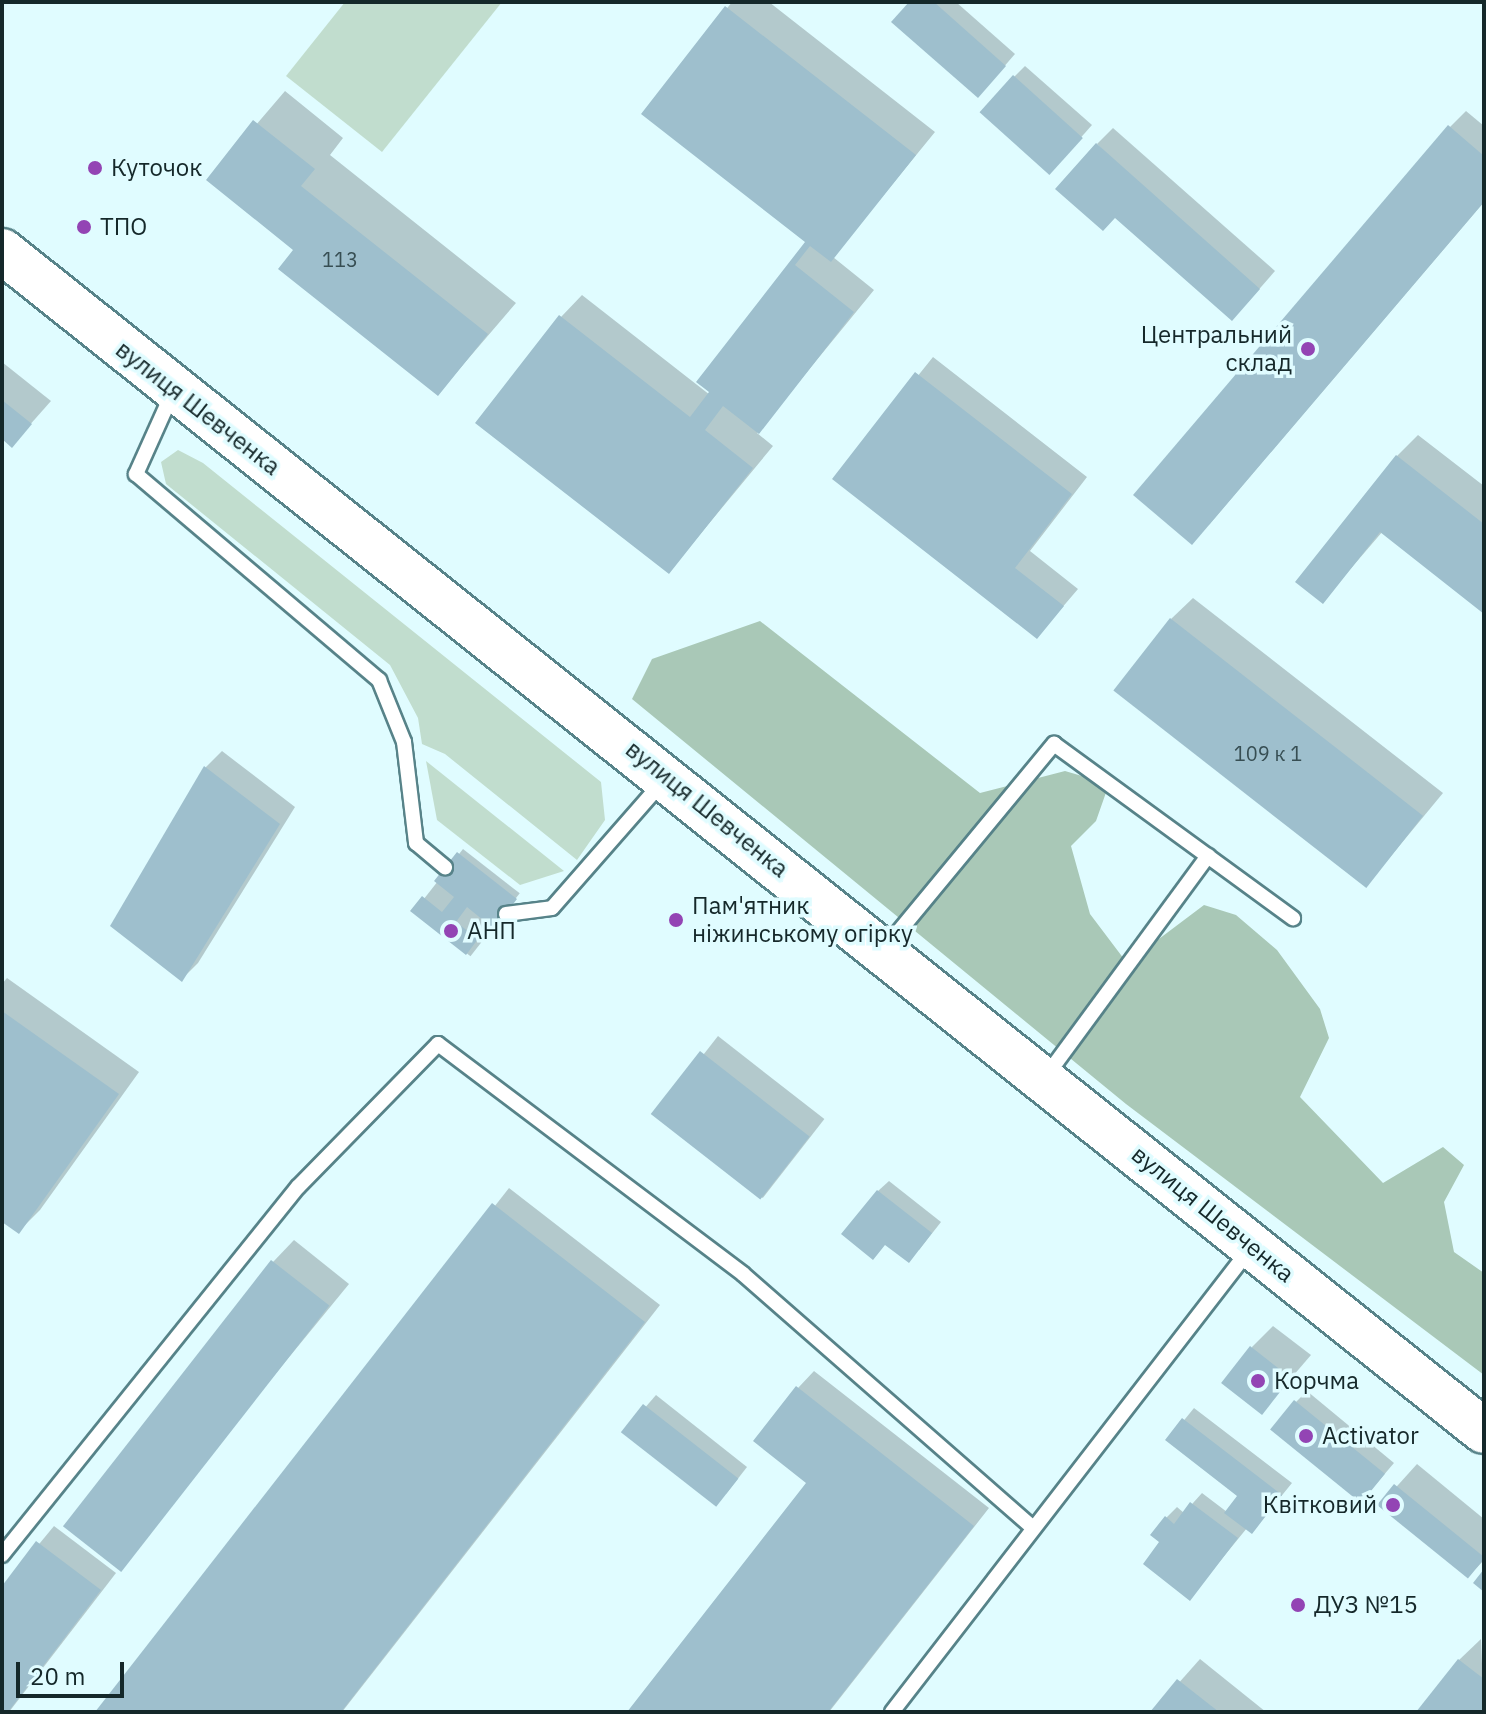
<!DOCTYPE html>
<html>
<head>
<meta charset="utf-8">
<style>
	body { margin:0 }
	#map { position:relative; width:1486px; height:1714px; overflow:hidden; background:#e0fcff; font-family:"IBM Plex Sans",sans-serif }
	div>[style] { position:absolute }
	.green>* { inset:0; background:#c1ddce }
	.forest>* { inset:0; background:#a9c8b7 }
	.shadow>* { inset:0; background:#0003; transform-origin:0 0 }
	.building>* { inset:0; background:#9ebfcd; transform-origin:0 0 }
	.roads { filter:drop-shadow(2px 0 #578389) drop-shadow(-2px 0 #578389) drop-shadow(0 2px #578389) drop-shadow(0 -2px #578389) }
	.service>* { height:14px; margin:-7px; padding:0 7px; transform-origin:7px; border-radius:7px; background:#fff }
	.primary>* { height:44px; margin:-22px; padding:0 22px; transform-origin:22px; border-radius:22px; background:#fff }
	.dots>* { width:22px; height:22px; translate:-50% -50%; box-sizing:border-box; border:4px solid #e0fcff; border-radius:50% }
	span { translate:-50% -50%; white-space:nowrap; text-align:center; line-height:1.15; -webkit-text-stroke:7px #e0fcff; paint-order:stroke }
	.number-label { font-size:20px; color:#374e53 }
	.number-label span { -webkit-text-stroke-width:0 }
	.poi-label { font-size:24px; color:#15282a }
	.left { translate:0 -50%; text-align:left }
	.right { translate:-100% -50%; text-align:right }
	.street-label { font-size:24px; color:#15282a }
	.frame { position:absolute; inset:0; border:4px solid #15282a; pointer-events:none }
	.scale { position:absolute; left:16px; top:1662px; width:108px; height:36px; box-sizing:border-box; border:4px solid #15282a; border-top:0; padding-left:10px; font-size:24px; line-height:28px; white-space:nowrap; color:#15282a; -webkit-text-stroke:6px #e0fcff; paint-order:stroke }
</style>
</head>
<body>
<div id="map">
	<div class="green">
		<div style="clip-path:polygon(345px 2px,502px 2px,382px 152px,286px 76px)"></div>
		<div style="clip-path:polygon(178px 450px,203px 463px,601px 782px,605px 820px,577px 860px,445px 754px,422px 744px,418px 718px,390px 665px,166px 484px,161px 462px)"></div>
		<div style="clip-path:polygon(426px 761px,564px 871px,520px 885px,437px 820px)"></div>
	</div>
	<div class="forest">
		<div style="clip-path:polygon(760px 621px,980px 793px,1065px 771px,1109px 784px,1096px 821px,1071px 846px,1090px 914px,1127px 963px,1204px 905px,1236px 915px,1277px 950px,1320px 1009px,1329px 1038px,1300px 1097px,1383px 1183px,1443px 1147px,1464px 1165px,1444px 1202px,1454px 1252px,1484px 1273px,1484px 1375px,1126px 1104px,632px 699px,652px 659px)"></div>
	</div>
	<div class="shadow">
		<div style="clip-path:polygon(732px 2px,769px 2px,935px 132px,833px 257px,874px 290px,757px 433px,773px 446px,669px 572px,561px 317px,582px 295px,710px 395px,808px 242px,644px 113px)"></div>
		<div style="clip-path:polygon(911px 2px,956px 2px,1015px 54px,988px 85px)"></div>
		<div style="clip-path:polygon(1025px 66px,1092px 125px,1061px 160px,1014px 77px)"></div>
		<div style="clip-path:polygon(285px 91px,343px 138px,330px 155px,516px 303px,438px 394px,296px 249px,209px 180px)"></div>
		<div style="clip-path:polygon(1466px 111px,1484px 126px,1484px 202px,1208px 526px,1450px 127px)"></div>
		<div style="clip-path:polygon(1113px 128px,1275px 271px,1248px 302px,1097px 144px)"></div>
		<div style="clip-path:polygon(933px 357px,1087px 477px,1030px 551px,1078px 589px,1037px 637px,835px 479px)"></div>
		<div style="clip-path:polygon(2px 362px,51px 401px,12px 445px,2px 437px)"></div>
		<div style="clip-path:polygon(1418px 435px,1484px 486px,1484px 611px,1383px 531px,1323px 601px,1397px 456px)"></div>
		<div style="clip-path:polygon(1193px 598px,1443px 793px,1367px 885px,1171px 619px)"></div>
		<div style="clip-path:polygon(222px 751px,295px 807px,198px 963px,182px 979px,112px 926px,206px 767px)"></div>
		<div style="left:463px;top:849px;width:72px;height:80px;rotate:38deg"></div>
		<div style="clip-path:polygon(7px 978px,139px 1072px,40px 1210px,19px 1231px,2px 1219px,2px 984px)"></div>
		<div style="left:718px;top:1036px;width:135px;height:100px;rotate:38deg"></div>
		<div style="clip-path:polygon(889px 1181px,941px 1222px,919px 1250px,886px 1243px,878px 1191px)"></div>
		<div style="clip-path:polygon(509px 1188px,660px 1305px,342px 1712px,98px 1712px)"></div>
		<div style="clip-path:polygon(294px 1240px,349px 1284px,117px 1567px,273px 1262px)"></div>
		<div style="clip-path:polygon(1273px 1326px,1311px 1355px,1262px 1412px,1252px 1347px)"></div>
		<div style="clip-path:polygon(814px 1371px,989px 1508px,829px 1712px,630px 1712px,809px 1483px,798px 1388px)"></div>
		<div style="clip-path:polygon(1307px 1391px,1394px 1463px,1371px 1490px,1296px 1402px)"></div>
		<div style="clip-path:polygon(656px 1395px,747px 1467px,726px 1494px,624px 1432px)"></div>
		<div style="clip-path:polygon(1194px 1408px,1292px 1483px,1252px 1532px,1247px 1528px,1190px 1598px,1162px 1542px,1166px 1518px,1177px 1507px,1184px 1513px,1202px 1493px,1227px 1512px,1240px 1495px,1168px 1440px)"></div>
		<div style="clip-path:polygon(1417px 1464px,1484px 1519px,1484px 1560px,1468px 1577px,1380px 1505px)"></div>
		<div style="clip-path:polygon(54px 1526px,116px 1573px,9px 1712px,2px 1712px,2px 1589px)"></div>
		<div style="clip-path:polygon(1481px 1639px,1484px 1712px,1418px 1712px,1459px 1660px)"></div>
		<div style="clip-path:polygon(1200px 1659px,1266px 1712px,1153px 1712px)"></div>
	</div>
	<div class="building">
		<div style="clip-path:polygon(909px 2px,934px 2px,1006px 66px,978px 98px,891px 22px)"></div>
		<div style="clip-path:polygon(725px 6px,916px 155px,831px 262px,810px 246px,795px 265px,854px 312px,759px 434px,723px 406px,705px 430px,753px 468px,669px 574px,475px 423px,559px 315px,690px 417px,709px 392px,696px 382px,805px 242px,641px 114px)"></div>
		<div style="left:1013px;top:75px;width:94px;height:50px;rotate:42deg"></div>
		<div style="clip-path:polygon(253px 120px,315px 169px,301px 186px,488px 334px,438px 396px,278px 269px,293px 250px,206px 180px)"></div>
		<div style="clip-path:polygon(1448px 125px,1484px 156px,1484px 202px,1192px 545px,1133px 495px)"></div>
		<div style="clip-path:polygon(1096px 143px,1260px 289px,1232px 321px,1115px 218px,1103px 231px,1055px 189px)"></div>
		<div style="clip-path:polygon(915px 372px,1072px 494px,1015px 568px,1064px 606px,1037px 639px,832px 479px)"></div>
		<div style="clip-path:polygon(2px 400px,32px 424px,12px 448px,2px 439px)"></div>
		<div style="clip-path:polygon(1396px 455px,1484px 524px,1484px 614px,1380px 532px,1323px 604px,1295px 582px)"></div>
		<div style="left:1170px;top:618px;width:321px;height:92px;rotate:38deg"></div>
		<div style="clip-path:polygon(204px 766px,280px 824px,182px 982px,110px 926px)"></div>
		<div style="clip-path:polygon(457px 852px,517px 899px,494px 929px,467px 907px,456px 922px,478px 939px,466px 955px,410px 911px,422px 896px,442px 912px,454px 897px,434px 881px)"></div>
		<div style="clip-path:polygon(2px 1011px,119px 1094px,19px 1234px,2px 1222px)"></div>
		<div style="left:700px;top:1051px;width:139px;height:80px;rotate:38deg"></div>
		<div style="clip-path:polygon(877px 1190px,932px 1233px,909px 1263px,885px 1245px,873px 1260px,841px 1234px)"></div>
		<div style="clip-path:polygon(492px 1203px,645px 1322px,341px 1712px,95px 1712px)"></div>
		<div style="left:271px;top:1260px;width:74px;height:338px;rotate:38deg"></div>
		<div style="left:1250px;top:1346px;width:52px;height:47px;rotate:38deg"></div>
		<div style="clip-path:polygon(796px 1386px,974px 1526px,828px 1712px,627px 1712px,806px 1483px,753px 1441px)"></div>
		<div style="left:1294px;top:1400px;width:117px;height:38px;rotate:39deg"></div>
		<div style="left:643px;top:1404px;width:121px;height:36px;rotate:38deg"></div>
		<div style="clip-path:polygon(1182px 1418px,1282px 1495px,1252px 1534px,1224px 1513px,1237px 1496px,1165px 1440px)"></div>
		<div style="left:1394px;top:1484px;width:117px;height:27px;rotate:39deg"></div>
		<div style="clip-path:polygon(1190px 1502px,1238px 1538px,1190px 1601px,1143px 1564px,1159px 1542px,1150px 1535px,1165px 1516px,1174px 1524px)"></div>
		<div style="clip-path:polygon(36px 1541px,101px 1590px,8px 1712px,2px 1712px,2px 1586px)"></div>
		<div style="clip-path:polygon(1484px 1569px,1484px 1592px,1473px 1583px)"></div>
		<div style="clip-path:polygon(1458px 1659px,1484px 1679px,1484px 1712px,1416px 1712px)"></div>
		<div style="clip-path:polygon(1177px 1679px,1219px 1712px,1150px 1712px)"></div>
	</div>
	<div class="roads">
		<div class="service">
			<div style="left:172px;top:394px;width:88px;rotate:114.2deg"></div>
			<div style="left:136px;top:474px;width:319px;rotate:40.3deg"></div>
			<div style="left:379px;top:680px;width:67px;rotate:68deg"></div>
			<div style="left:404px;top:742px;width:102px;rotate:83.2deg"></div>
			<div style="left:416px;top:843px;width:38px;rotate:40deg"></div>
			<div style="left:506px;top:914px;width:46px;rotate:-7.4deg"></div>
			<div style="left:552px;top:908px;width:169px;rotate:-48.8deg"></div>
			<div style="left:886px;top:947px;width:264px;rotate:-50.4deg"></div>
			<div style="left:1054px;top:744px;width:296px;rotate:36.1deg"></div>
			<div style="left:1047px;top:1075px;width:272px;rotate:-53.7deg"></div>
			<div style="left:2px;top:1555px;width:472px;rotate:-51.2deg"></div>
			<div style="left:298px;top:1187px;width:200px;rotate:-45.6deg"></div>
			<div style="left:438px;top:1044px;width:382px;rotate:37deg"></div>
			<div style="left:743px;top:1274px;width:386px;rotate:41.2deg"></div>
			<div style="left:892px;top:1712px;width:584px;rotate:-52.31deg"></div>
		</div>
		<div class="primary">
			<div style="left:2px;top:251px;width:1894px;rotate:38.53deg"></div>
		</div>
	</div>
	<div class="dots">
		<div style="left:95px;top:168px;background:#9344b4"></div>
		<div style="left:84px;top:227px;background:#9344b4"></div>
		<div style="left:1308px;top:349px;background:#9344b4"></div>
		<div style="left:676px;top:920px;background:#9344b4"></div>
		<div style="left:451px;top:931px;background:#9344b4"></div>
		<div style="left:1258px;top:1381px;background:#9344b4"></div>
		<div style="left:1306px;top:1436px;background:#9344b4"></div>
		<div style="left:1393px;top:1505px;background:#9344b4"></div>
		<div style="left:1298px;top:1605px;background:#9344b4"></div>
	</div>
	<div class="number-label">
		<span style="left:340px;top:259px">113</span>
		<span style="left:1268px;top:753px">109 к 1</span>
	</div>
	<div class="poi-label">
		<span class="left" style="left:111px;top:168px">Куточок</span>
		<span class="left" style="left:100px;top:227px">ТПО</span>
		<span class="right" style="left:1292px;top:349px">Центральний<br>склад</span>
		<span class="left" style="left:692px;top:920px">Пам'ятник<br>ніжинському огірку</span>
		<span class="left" style="left:467px;top:931px">АНП</span>
		<span class="left" style="left:1274px;top:1381px">Корчма</span>
		<span class="left" style="left:1322px;top:1436px">Activator</span>
		<span class="right" style="left:1377px;top:1505px">Квітковий</span>
		<span class="left" style="left:1314px;top:1605px">ДУЗ №15</span>
	</div>
	<div class="street-label">
		<span style="left:198px;top:408px;rotate:38deg">вулиця Шевченка</span>
		<span style="left:707px;top:809px;rotate:39deg">вулиця Шевченка</span>
		<span style="left:1213px;top:1214px;rotate:39deg">вулиця Шевченка</span>
	</div>
	<div class="frame"></div>
	<div class="scale">20 m</div>
</div>
</body>
</html>
